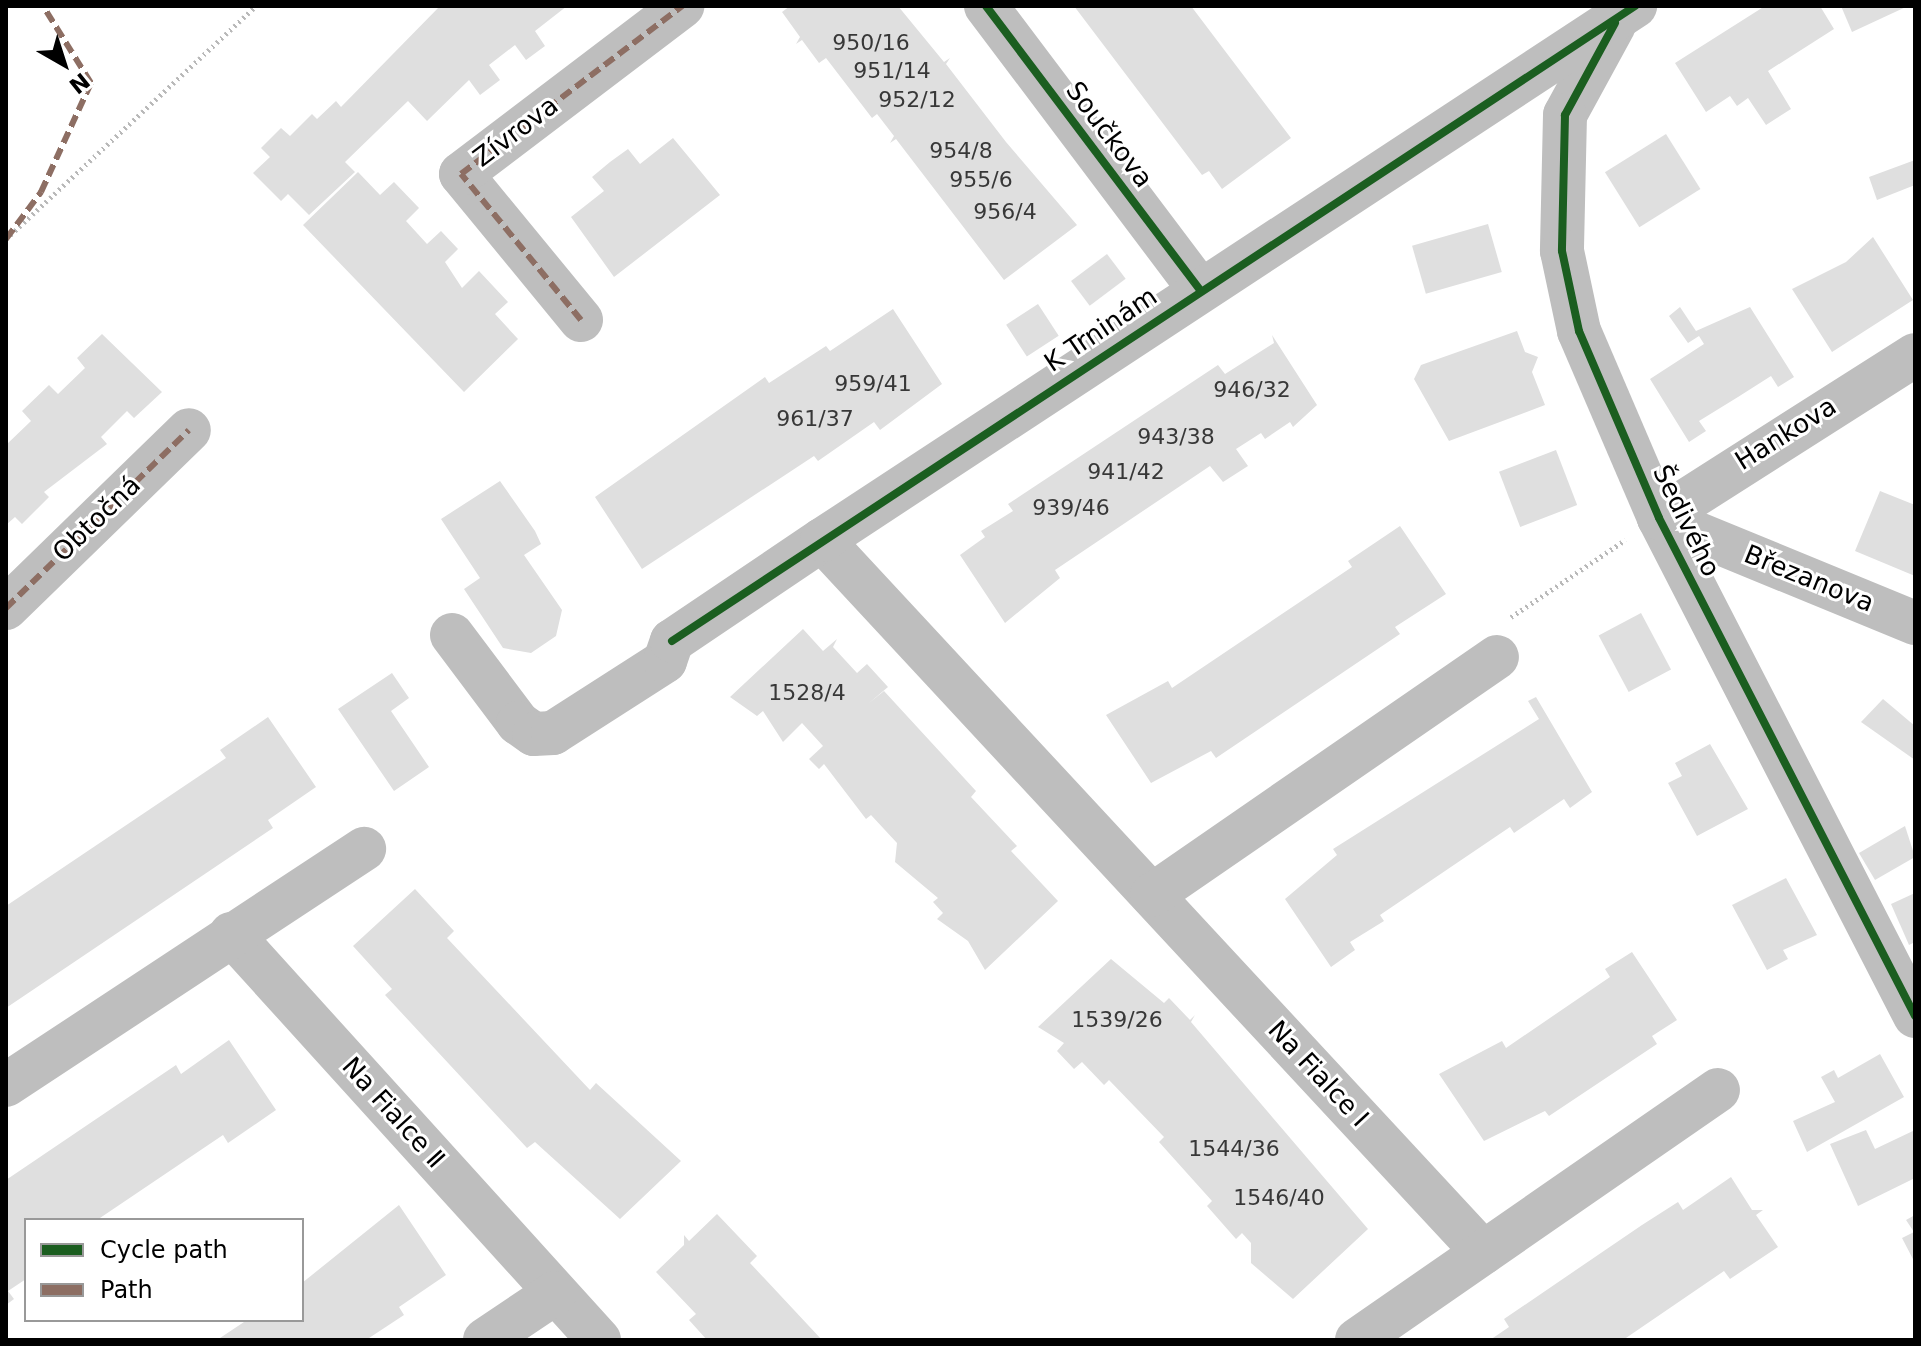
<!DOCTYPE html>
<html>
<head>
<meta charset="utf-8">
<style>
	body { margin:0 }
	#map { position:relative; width:1921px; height:1346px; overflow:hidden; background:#fff; font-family:"DejaVu Sans",sans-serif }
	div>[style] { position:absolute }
	.building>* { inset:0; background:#dfdfdf; transform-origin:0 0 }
	.path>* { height:5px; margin-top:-2.5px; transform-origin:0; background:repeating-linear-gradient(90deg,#b9b9b9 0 2px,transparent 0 6px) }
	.minor>* { height:44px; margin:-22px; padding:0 22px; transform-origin:22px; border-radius:22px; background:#bebebe }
	.quiet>* { height:6px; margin-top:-3px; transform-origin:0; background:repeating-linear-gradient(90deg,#8d6e63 0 12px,transparent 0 18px) }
	.cycleway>* { height:8px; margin:-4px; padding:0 4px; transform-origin:4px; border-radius:4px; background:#1b5e20 }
	span { translate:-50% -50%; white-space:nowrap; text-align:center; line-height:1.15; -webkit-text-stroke:6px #fff; paint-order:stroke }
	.number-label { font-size:22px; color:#383838 }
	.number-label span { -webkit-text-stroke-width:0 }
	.street-label { font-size:26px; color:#000 }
	.frame { position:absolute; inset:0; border:8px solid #000; pointer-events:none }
	.legend { position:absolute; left:24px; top:1218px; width:280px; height:104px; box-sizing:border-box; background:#fff; border:2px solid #999; margin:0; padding:10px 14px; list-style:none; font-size:24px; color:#000 }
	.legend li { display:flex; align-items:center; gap:16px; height:40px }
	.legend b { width:40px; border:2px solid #999 }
	.north { position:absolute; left:24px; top:24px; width:80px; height:80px; -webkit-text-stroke:6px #fff; paint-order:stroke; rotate:141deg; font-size:22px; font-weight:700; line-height:32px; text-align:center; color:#000 }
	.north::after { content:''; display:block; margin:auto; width:28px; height:36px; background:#000; clip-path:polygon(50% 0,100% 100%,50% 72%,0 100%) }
</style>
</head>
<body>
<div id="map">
	<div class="building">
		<div style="clip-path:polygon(440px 6px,567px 6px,535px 31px,545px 46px,526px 60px,515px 45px,489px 65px,500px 80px,480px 95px,469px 80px,427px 121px,408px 101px,345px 162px,355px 172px,309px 215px,288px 194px,281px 201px,253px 173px,270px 157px,261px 148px,281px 128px,290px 136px,312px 114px,317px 119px,336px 101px,341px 107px)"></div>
		<div style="clip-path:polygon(790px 6px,898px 6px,944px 62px,950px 58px,946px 64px,1006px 142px,1077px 225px,1004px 280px,896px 139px,890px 143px,894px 136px,877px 114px,872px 118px,826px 58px,819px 63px,802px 40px,796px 44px,800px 37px,782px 12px)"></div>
		<div style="clip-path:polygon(1074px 6px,1191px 6px,1291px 138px,1222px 189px,1209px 171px,1202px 175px)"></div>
		<div style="clip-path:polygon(1765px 6px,1820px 6px,1834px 29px,1768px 71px,1791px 109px,1766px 125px,1748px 98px,1737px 106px,1730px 96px,1706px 112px,1675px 63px)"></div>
		<div style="clip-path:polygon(1841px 6px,1908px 6px,1852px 32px)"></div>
		<div style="left:1666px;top:134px;width:65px;height:72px;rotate:58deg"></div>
		<div style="clip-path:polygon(673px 138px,720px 195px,614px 277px,571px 217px,604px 191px,592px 177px,610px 162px,628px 149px,640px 164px)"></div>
		<div style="clip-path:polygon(1915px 160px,1915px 185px,1877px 200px,1869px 177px)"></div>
		<div style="clip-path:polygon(358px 172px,380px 195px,394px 182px,419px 208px,406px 221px,427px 244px,441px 231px,458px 249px,445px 262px,462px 288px,479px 271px,508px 302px,495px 314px,518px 339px,464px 392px,303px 225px)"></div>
		<div style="left:1488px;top:224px;width:50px;height:79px;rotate:74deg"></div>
		<div style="clip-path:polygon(1873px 237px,1913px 300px,1832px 352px,1792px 289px,1846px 262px)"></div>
		<div style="left:1107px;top:254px;width:31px;height:45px;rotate:53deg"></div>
		<div style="left:1038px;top:304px;width:38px;height:38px;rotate:57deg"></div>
		<div style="clip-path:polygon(1680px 307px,1696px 331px,1750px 307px,1794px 377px,1778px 387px,1771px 376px,1738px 397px,1699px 421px,1706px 431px,1689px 442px,1650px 379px,1704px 344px,1699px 336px,1688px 343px,1669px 316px)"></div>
		<div style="clip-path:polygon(893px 309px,942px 384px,880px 430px,874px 422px,818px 461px,814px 456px,642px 569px,595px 497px,765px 377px,769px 383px,826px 346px,830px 351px)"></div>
		<div style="clip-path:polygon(1517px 331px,1525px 352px,1538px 357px,1532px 372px,1545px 405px,1449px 441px,1414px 379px,1421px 365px)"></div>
		<div style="clip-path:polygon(102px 334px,162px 392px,134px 418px,127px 411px,101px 437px,107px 444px,44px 492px,49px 497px,22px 524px,15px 517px,6px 525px,6px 445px,31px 421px,22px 411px,49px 385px,58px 394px,85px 368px,77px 358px)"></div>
		<div style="clip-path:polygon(1272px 335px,1317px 405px,1293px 427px,1290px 422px,1265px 439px,1261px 433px,1236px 449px,1248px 466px,1223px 482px,1210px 466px,1055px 570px,1060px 578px,1005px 623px,960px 555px,985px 537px,981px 531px,1013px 511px,1008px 504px,1218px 365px,1225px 374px,1274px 343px)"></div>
		<div style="left:1556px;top:450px;width:59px;height:61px;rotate:69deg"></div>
		<div style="clip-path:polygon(500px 481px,535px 531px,541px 544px,524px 555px,562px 610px,556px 636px,531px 653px,503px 648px,464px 589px,480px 578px,441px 519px)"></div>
		<div style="clip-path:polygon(1880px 491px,1915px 505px,1915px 576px,1855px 551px)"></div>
		<div style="clip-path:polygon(1400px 526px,1446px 594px,1395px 627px,1400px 634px,1216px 758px,1211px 751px,1151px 783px,1106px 715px,1168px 681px,1172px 688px,1352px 567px,1348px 561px)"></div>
		<div style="left:1641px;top:613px;width:64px;height:48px;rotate:62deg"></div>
		<div style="clip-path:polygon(803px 629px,823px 651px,837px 639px,833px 647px,857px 673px,867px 664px,888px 687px,869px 703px,884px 691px,976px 791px,971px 797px,1017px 846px,1011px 851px,1058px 901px,985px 970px,968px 941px,937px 919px,943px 913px,933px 902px,938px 898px,895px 862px,897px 843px,871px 815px,866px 819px,824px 764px,819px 769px,809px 759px,823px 746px,802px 723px,783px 742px,763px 711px,757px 716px,730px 697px)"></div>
		<div style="clip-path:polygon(392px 673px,409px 698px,391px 711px,429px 767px,394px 791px,338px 709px)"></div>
		<div style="clip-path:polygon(1536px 697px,1592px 792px,1570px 808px,1564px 799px,1514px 833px,1510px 827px,1380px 915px,1384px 921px,1350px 942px,1355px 950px,1331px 967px,1285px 899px,1337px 855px,1333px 849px,1539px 719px,1528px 701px)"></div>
		<div style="clip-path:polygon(1883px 699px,1915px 726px,1915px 760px,1861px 722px)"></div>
		<div style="clip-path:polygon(268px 717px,316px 787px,268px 820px,273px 828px,6px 1008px,6px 906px,226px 758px,220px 750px)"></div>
		<div style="clip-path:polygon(1710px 744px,1748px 809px,1697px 836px,1668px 783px,1682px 776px,1675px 763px)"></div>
		<div style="clip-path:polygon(1905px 826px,1915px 857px,1875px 880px,1859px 853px)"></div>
		<div style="clip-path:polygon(1786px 878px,1817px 935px,1783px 950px,1788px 959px,1767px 970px,1732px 905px)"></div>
		<div style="clip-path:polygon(415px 889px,454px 931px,447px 938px,590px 1090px,596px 1083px,681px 1161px,620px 1219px,535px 1142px,527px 1148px,385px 995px,392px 989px,353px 946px)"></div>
		<div style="clip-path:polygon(1915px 893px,1915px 942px,1909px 945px,1891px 904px)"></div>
		<div style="clip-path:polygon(1632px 952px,1677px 1020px,1652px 1036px,1657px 1044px,1549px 1116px,1545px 1111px,1484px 1141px,1439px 1074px,1502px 1041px,1506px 1048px,1610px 977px,1605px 969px)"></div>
		<div style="clip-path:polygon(1111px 959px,1164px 1003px,1169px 998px,1190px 1020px,1195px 1015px,1191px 1022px,1368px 1229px,1293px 1299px,1251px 1263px,1251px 1243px,1242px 1233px,1236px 1239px,1207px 1206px,1212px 1201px,1159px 1142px,1164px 1137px,1109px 1080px,1104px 1085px,1082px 1062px,1074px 1069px,1057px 1051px,1064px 1043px,1038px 1027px)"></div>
		<div style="clip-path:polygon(229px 1040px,276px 1110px,228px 1143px,223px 1135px,97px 1220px,26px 1220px,26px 1279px,8px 1291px,14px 1299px,6px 1305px,6px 1180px,176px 1065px,181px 1074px)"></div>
		<div style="clip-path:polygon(1880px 1054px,1904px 1097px,1807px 1152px,1793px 1121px,1835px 1102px,1821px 1077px,1834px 1070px,1838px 1078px)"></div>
		<div style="clip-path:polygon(1866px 1130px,1875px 1149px,1915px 1130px,1915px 1178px,1858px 1206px,1830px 1144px)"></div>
		<div style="clip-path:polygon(1731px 1177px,1752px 1210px,1763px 1210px,1756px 1215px,1778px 1247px,1730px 1279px,1724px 1271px,1623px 1340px,1490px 1340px,1509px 1327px,1504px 1319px,1642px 1225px,1678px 1202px,1683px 1210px)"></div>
		<div style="clip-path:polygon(399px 1205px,446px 1275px,399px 1307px,404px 1315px,366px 1340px,217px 1340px,247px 1320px,302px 1320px,302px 1283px)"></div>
		<div style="clip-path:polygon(717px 1214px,757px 1256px,750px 1263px,822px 1340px,707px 1340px,689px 1320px,696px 1314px,656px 1272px,684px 1245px,684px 1235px,689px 1241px)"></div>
		<div style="clip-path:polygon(1915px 1215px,1915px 1263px,1902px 1238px,1914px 1232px,1906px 1220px)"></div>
	</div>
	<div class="path">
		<div style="left:6px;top:239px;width:342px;rotate:-43deg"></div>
		<div style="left:1511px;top:617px;width:138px;rotate:-34deg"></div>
	</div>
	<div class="minor">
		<div style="left:986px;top:6px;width:354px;rotate:53deg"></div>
		<div style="left:1614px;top:25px;width:102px;rotate:118.6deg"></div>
		<div style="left:1565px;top:115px;width:136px;rotate:91.3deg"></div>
		<div style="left:1562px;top:251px;width:82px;rotate:78deg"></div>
		<div style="left:1579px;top:331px;width:203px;rotate:66.8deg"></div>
		<div style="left:1659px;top:518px;width:560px;rotate:62.79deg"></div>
		<div style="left:581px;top:320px;width:189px;rotate:-129.4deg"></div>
		<div style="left:461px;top:174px;width:278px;rotate:-37.2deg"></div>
		<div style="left:1659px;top:518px;width:303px;rotate:-32.5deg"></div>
		<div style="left:1659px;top:518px;width:277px;rotate:22.3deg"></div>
		<div style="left:822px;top:540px;width:972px;rotate:47.13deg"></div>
		<div style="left:6px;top:608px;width:255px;rotate:-44.2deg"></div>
		<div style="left:452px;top:635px;width:110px;rotate:53.1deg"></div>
		<div style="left:518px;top:723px;width:19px;rotate:35deg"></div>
		<div style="left:534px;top:734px;width:19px;rotate:-3deg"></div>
		<div style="left:553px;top:733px;width:133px;rotate:-32.7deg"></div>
		<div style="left:665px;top:661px;width:21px;rotate:-71deg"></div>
		<div style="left:672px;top:641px;width:181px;rotate:-34deg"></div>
		<div style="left:822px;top:540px;width:973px;rotate:-33.3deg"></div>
		<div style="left:1152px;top:895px;width:419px;rotate:-34.6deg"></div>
		<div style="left:231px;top:934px;width:548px;rotate:47.81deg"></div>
		<div style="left:6px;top:1085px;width:429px;rotate:-33.4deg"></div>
		<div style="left:485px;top:1340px;width:84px;rotate:-33.9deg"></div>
		<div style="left:1357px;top:1340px;width:439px;rotate:-34.7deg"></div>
	</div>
	<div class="quiet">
		<div style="left:6px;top:239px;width:59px;rotate:-53.3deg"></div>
		<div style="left:41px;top:192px;width:120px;rotate:-65.4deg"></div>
		<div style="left:91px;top:83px;width:91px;rotate:-121.9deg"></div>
		<div style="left:581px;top:320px;width:189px;rotate:-129.4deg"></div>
		<div style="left:461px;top:174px;width:278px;rotate:-37.2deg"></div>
		<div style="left:6px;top:608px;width:255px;rotate:-44.2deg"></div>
	</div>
	<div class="cycleway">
		<div style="left:986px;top:6px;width:354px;rotate:53deg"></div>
		<div style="left:1615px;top:23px;width:105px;rotate:118.5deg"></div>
		<div style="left:1565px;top:115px;width:136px;rotate:91.3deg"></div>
		<div style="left:1562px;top:251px;width:82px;rotate:78deg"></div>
		<div style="left:1579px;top:331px;width:203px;rotate:66.8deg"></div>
		<div style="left:1659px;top:518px;width:560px;rotate:62.79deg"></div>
		<div style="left:672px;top:641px;width:1154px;rotate:-33.4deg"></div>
	</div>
	<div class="number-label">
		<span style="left:871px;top:43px">950/16</span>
		<span style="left:892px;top:71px">951/14</span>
		<span style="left:917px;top:100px">952/12</span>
		<span style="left:961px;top:151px">954/8</span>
		<span style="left:981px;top:180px">955/6</span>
		<span style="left:1005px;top:212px">956/4</span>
		<span style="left:873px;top:384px">959/41</span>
		<span style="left:1252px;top:390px">946/32</span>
		<span style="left:815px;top:419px">961/37</span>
		<span style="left:1176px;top:437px">943/38</span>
		<span style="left:1126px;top:472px">941/42</span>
		<span style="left:1071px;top:508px">939/46</span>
		<span style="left:807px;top:693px">1528/4</span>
		<span style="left:1117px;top:1020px">1539/26</span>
		<span style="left:1234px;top:1149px">1544/36</span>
		<span style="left:1279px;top:1198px">1546/40</span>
	</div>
	<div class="street-label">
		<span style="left:516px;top:132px;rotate:-37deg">Zívrova</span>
		<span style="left:1109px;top:135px;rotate:53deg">Součkova</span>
		<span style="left:1101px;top:330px;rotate:-34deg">K Trninám</span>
		<span style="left:1786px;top:434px;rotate:-32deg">Hankova</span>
		<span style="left:97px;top:519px;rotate:-44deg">Obtočná</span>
		<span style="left:1686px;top:521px;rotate:64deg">Šedivého</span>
		<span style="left:1809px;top:579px;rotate:22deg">Březanova</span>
		<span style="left:1318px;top:1074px;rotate:47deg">Na Fialce Ⅰ</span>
		<span style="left:393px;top:1113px;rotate:48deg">Na Fialce Ⅱ</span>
	</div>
	<div class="frame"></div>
	<ul class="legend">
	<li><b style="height:10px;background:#1b5e20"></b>Cycle path</li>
	<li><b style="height:10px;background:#8d6e63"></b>Path</li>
	</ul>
	<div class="north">N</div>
</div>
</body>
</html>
